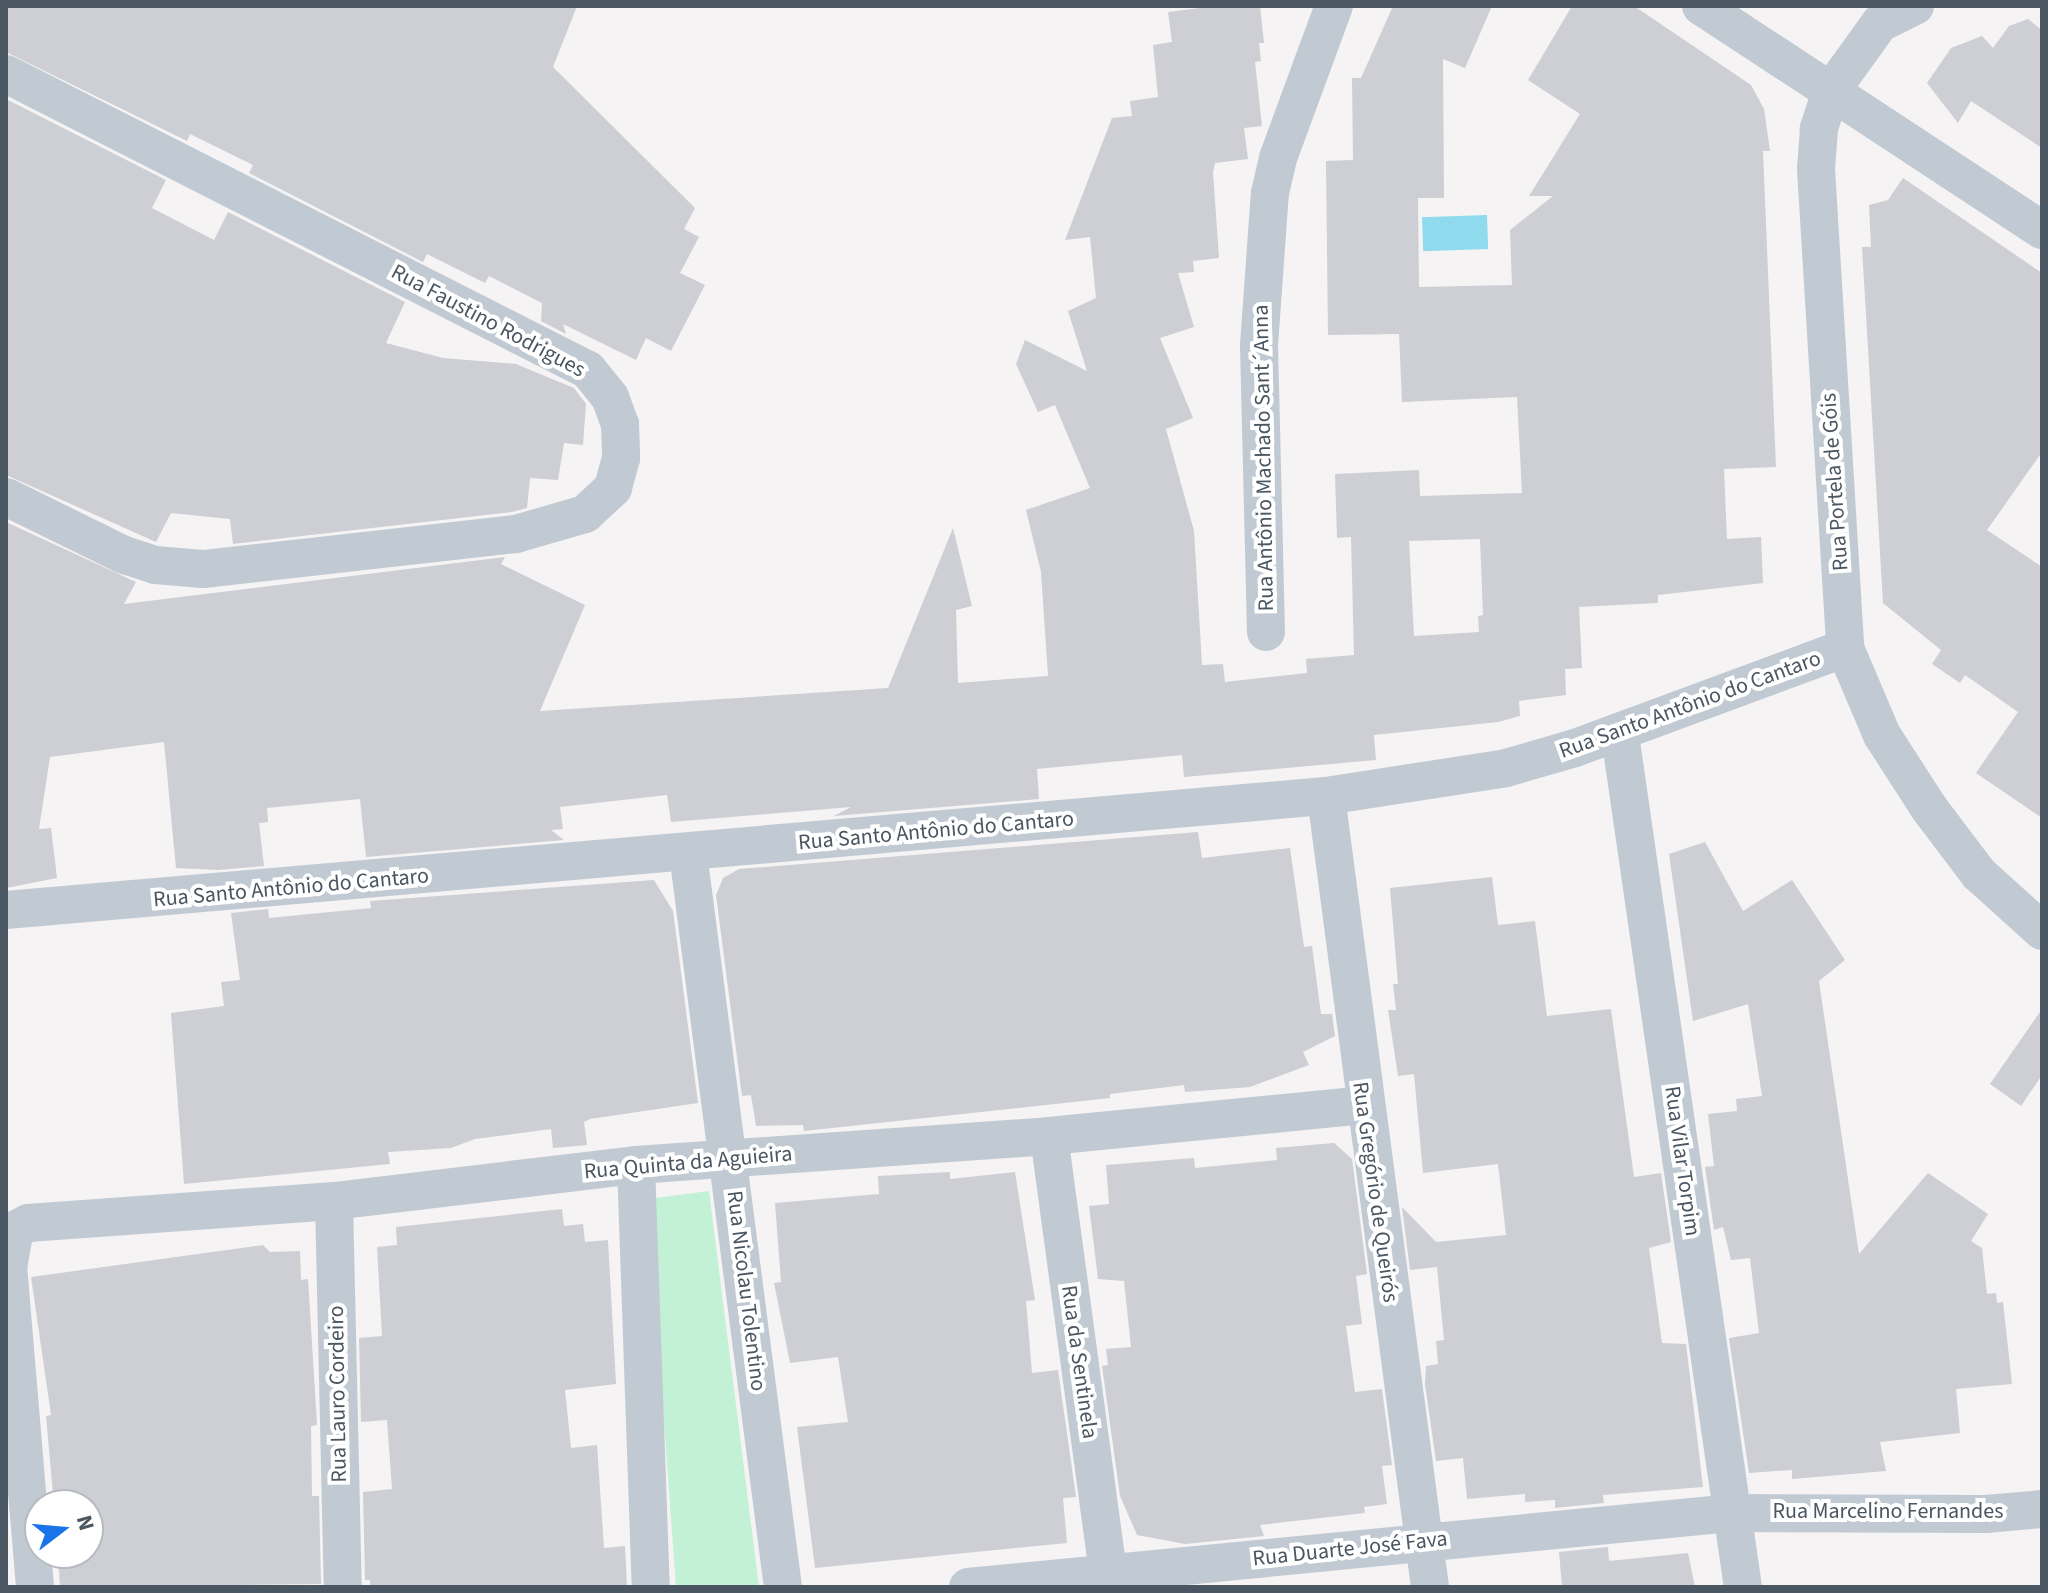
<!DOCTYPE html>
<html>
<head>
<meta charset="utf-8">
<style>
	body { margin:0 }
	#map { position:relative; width:2048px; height:1593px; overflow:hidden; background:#f5f3f3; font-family:"Source Sans 3",sans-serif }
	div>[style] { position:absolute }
	.green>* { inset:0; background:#c3f1d5 }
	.water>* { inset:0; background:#90daee; transform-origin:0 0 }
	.building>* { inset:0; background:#cdcfd5 }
	.minor>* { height:38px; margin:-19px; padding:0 19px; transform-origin:19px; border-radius:19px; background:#c1cad2 }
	span { translate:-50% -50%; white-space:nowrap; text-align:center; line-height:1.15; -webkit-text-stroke:8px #fff; paint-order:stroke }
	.street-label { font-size:22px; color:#4a5661 }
	.frame { position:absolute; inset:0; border:8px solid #4a5661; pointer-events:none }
	.north { position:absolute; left:24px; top:1489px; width:80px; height:80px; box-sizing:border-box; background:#fff; border:2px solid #b7bbc0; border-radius:50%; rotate:74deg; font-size:22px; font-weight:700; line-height:32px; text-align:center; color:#4a5661 }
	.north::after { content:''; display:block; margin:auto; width:28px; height:36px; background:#1a73e8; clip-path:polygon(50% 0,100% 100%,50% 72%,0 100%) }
</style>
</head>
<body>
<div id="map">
	<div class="green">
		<div style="clip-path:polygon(709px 1191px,759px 1587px,676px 1587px,648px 1199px)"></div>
	</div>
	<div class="water">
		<div style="left:1487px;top:215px;width:34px;height:65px;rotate:88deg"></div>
	</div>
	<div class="building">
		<div style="clip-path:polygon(6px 6px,577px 6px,553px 67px,695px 208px,684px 229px,699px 237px,680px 273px,705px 285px,671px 351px,646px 338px,636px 360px,563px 324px,566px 334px,541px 321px,542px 303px,489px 276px,485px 283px,427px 254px,423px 262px,249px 173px,253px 165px,190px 134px,187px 141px,6px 52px)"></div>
		<div style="clip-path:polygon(evenodd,1216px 6px,1260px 6px,1264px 43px,1259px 43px,1261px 61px,1255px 62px,1262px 126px,1244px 128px,1248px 159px,1215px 163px,1213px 172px,1219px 258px,1193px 261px,1194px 272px,1178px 273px,1194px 327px,1160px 338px,1193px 418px,1166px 429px,1194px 531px,1202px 665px,1223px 664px,1225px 682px,1307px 673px,1306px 659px,1354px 655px,1351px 537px,1337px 538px,1335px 474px,1419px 470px,1420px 496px,1522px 493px,1517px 397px,1402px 402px,1399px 334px,1328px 335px,1326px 161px,1353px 160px,1352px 78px,1361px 78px,1393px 6px,1492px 6px,1465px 68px,1443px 59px,1444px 198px,1418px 198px,1419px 287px,1512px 285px,1510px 230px,1553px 196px,1529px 196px,1580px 114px,1528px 80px,1572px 6px,1634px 6px,1751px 85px,1764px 109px,1770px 151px,1763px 151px,1776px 467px,1724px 469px,1727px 539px,1761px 537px,1763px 583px,1658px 595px,1658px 603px,1579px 607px,1582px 668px,1565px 669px,1566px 695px,1519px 701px,1520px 716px,1498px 722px,1374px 735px,1376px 760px,1184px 777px,1182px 755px,1037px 769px,1039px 799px,834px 816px,851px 807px,671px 822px,667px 795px,560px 807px,563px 829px,551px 830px,564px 840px,366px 857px,360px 799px,267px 808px,268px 822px,259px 823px,264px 866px,218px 870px,176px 868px,164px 742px,50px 757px,39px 829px,51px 828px,57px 878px,6px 888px,6px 522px,136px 582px,124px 604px,505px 557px,501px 564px,585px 605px,540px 711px,888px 688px,953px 528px,972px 606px,956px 610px,958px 683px,1048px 676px,1041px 572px,1026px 510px,1090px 488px,1055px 405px,1038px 412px,1016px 364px,1025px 340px,1087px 371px,1068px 311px,1096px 298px,1090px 237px,1065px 240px,1112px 118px,1132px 116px,1130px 101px,1158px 97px,1153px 45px,1172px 42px,1168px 12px,1216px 6px,1480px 539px,1483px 615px,1478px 616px,1479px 632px,1414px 636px,1409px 541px,1480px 539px)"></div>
		<div style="clip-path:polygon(2028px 19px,2042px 30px,2042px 148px,1971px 101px,1958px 123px,1927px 83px,1951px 48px,1982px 36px,1993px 48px,2009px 26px)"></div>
		<div style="clip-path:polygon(6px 99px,166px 180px,152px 208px,214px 240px,228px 212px,405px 302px,386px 343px,443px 358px,516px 364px,574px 388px,586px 404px,583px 445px,564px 443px,558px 480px,530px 478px,527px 508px,512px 512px,233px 544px,230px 519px,171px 513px,156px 542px,6px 475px)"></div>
		<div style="clip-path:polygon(1903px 178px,2042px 273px,2042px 452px,1987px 530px,2042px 567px,2042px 818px,1976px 773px,2018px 712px,1965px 675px,1960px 683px,1932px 664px,1941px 650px,1883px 603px,1862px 247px,1871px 247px,1869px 205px,1888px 200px)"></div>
		<div style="clip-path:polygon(1198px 832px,1202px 858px,1290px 848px,1304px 947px,1312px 946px,1321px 1014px,1332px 1014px,1335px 1036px,1303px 1052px,1309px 1065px,1250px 1087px,1185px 1092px,1184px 1085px,1110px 1094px,1110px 1098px,804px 1131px,803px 1125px,756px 1126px,751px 1095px,742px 1096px,716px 895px,723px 878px,739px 869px)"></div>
		<div style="clip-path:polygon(1705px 842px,1743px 911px,1792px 880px,1845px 960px,1819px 981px,1859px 1254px,1928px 1173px,1988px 1214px,1971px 1241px,1982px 1248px,1987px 1294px,1996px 1293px,1997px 1303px,2003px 1302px,2012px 1384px,1956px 1389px,1960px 1433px,1880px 1442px,1886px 1471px,1792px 1479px,1792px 1470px,1749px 1473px,1729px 1338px,1759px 1333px,1750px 1258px,1731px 1260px,1723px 1227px,1714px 1230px,1705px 1167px,1714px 1166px,1708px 1114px,1737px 1111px,1736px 1099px,1762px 1096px,1748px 1004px,1693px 1021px,1669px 854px)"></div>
		<div style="clip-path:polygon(1492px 877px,1498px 925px,1535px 921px,1547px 1016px,1611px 1009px,1634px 1177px,1661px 1173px,1671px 1242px,1649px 1248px,1662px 1343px,1686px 1344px,1703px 1487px,1603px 1495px,1604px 1503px,1555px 1508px,1555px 1500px,1525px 1502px,1525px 1494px,1467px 1499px,1463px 1458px,1436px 1461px,1425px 1384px,1426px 1366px,1438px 1364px,1436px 1341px,1444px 1340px,1437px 1267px,1410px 1270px,1402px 1207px,1436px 1242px,1506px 1235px,1498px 1164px,1423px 1173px,1414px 1074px,1398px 1076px,1388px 1010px,1396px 1010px,1393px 984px,1398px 984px,1390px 888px)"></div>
		<div style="clip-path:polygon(654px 880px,673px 911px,698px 1103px,590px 1119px,584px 1122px,587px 1145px,553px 1148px,551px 1129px,475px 1139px,451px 1148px,388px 1152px,390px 1164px,184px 1184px,171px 1013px,224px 1006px,221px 982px,240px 980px,231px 913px,268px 909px,269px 918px,371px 908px,370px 901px)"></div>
		<div style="clip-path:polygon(2042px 1009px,2042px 1075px,2021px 1106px,1990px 1084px)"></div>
		<div style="clip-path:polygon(1334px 1143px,1352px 1159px,1367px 1274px,1356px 1276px,1362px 1324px,1346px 1326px,1355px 1392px,1382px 1389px,1392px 1465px,1382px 1466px,1387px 1504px,1364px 1507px,1365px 1513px,1260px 1525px,1264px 1536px,1185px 1544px,1137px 1535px,1120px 1496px,1102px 1366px,1108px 1365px,1106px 1349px,1131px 1347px,1124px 1281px,1098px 1279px,1095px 1254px,1089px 1206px,1109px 1204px,1106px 1165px,1194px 1158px,1195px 1168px,1277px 1160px,1276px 1148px)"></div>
		<div style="clip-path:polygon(950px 1172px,950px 1179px,1015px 1172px,1035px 1300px,1026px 1301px,1032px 1373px,1058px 1370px,1076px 1497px,1063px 1498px,1067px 1543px,815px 1568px,797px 1427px,848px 1422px,838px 1357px,790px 1363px,774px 1283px,781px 1282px,775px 1203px,879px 1194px,878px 1176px)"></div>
		<div style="clip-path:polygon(562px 1209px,564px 1226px,583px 1224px,585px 1242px,608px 1240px,616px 1384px,565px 1390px,571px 1448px,597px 1445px,604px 1548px,625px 1546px,627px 1587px,370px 1587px,370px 1580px,365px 1580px,363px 1492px,392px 1489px,387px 1420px,361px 1422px,359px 1338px,382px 1336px,377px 1247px,397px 1245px,396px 1227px)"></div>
		<div style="clip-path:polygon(263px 1245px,270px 1252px,300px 1251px,301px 1280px,308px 1279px,317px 1425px,311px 1426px,312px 1496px,319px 1496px,321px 1584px,60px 1587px,58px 1553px,88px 1553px,88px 1505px,54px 1505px,46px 1416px,51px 1415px,31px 1277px)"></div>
		<div style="clip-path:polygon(1608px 1547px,1609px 1561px,1688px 1553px,1695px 1587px,1562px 1587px,1559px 1552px)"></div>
	</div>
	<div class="minor">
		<div style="left:1701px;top:6px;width:408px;rotate:33.3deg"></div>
		<div style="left:1915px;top:6px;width:39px;rotate:154deg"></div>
		<div style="left:1880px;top:23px;width:84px;rotate:125.8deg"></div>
		<div style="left:1831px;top:91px;width:40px;rotate:108deg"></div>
		<div style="left:1819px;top:129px;width:40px;rotate:94.3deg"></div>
		<div style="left:1816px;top:169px;width:480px;rotate:86.5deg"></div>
		<div style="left:1845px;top:648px;width:95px;rotate:67deg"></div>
		<div style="left:1882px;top:735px;width:87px;rotate:57.2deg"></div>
		<div style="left:1929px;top:808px;width:83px;rotate:52.9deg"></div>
		<div style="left:1979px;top:874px;width:85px;rotate:42.1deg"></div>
		<div style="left:6px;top:74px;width:653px;rotate:26.96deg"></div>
		<div style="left:588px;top:370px;width:35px;rotate:51deg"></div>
		<div style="left:610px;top:397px;width:29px;rotate:70deg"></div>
		<div style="left:620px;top:424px;width:34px;rotate:88deg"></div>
		<div style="left:621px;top:458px;width:31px;rotate:105deg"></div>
		<div style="left:613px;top:488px;width:38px;rotate:137deg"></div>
		<div style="left:585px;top:514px;width:72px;rotate:163.8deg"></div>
		<div style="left:516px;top:534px;width:315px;rotate:173.6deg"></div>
		<div style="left:203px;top:569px;width:48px;rotate:-175.2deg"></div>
		<div style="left:155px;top:565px;width:33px;rotate:-162deg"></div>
		<div style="left:124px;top:555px;width:131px;rotate:-153.8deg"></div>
		<div style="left:1266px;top:632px;width:287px;rotate:-91.4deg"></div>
		<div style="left:1259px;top:345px;width:152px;rotate:-85.9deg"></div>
		<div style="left:1270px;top:193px;width:36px;rotate:-77deg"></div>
		<div style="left:1278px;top:158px;width:162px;rotate:-69.8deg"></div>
		<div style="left:1620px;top:735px;width:861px;rotate:81.79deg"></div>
		<div style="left:1326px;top:796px;width:798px;rotate:82.51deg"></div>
		<div style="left:688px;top:853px;width:740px;rotate:82.63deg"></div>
		<div style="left:6px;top:910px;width:1325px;rotate:-4.94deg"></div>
		<div style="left:1326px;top:796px;width:182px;rotate:-8.8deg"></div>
		<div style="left:1506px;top:768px;width:72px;rotate:-16.2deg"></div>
		<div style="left:1575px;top:748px;width:288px;rotate:-20.3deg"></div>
		<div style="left:1049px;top:1136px;width:455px;rotate:82.3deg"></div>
		<div style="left:636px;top:1165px;width:422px;rotate:88deg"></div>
		<div style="left:334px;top:1201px;width:386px;rotate:88.7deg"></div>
		<div style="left:35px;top:1587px;width:320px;rotate:-94.8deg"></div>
		<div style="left:8px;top:1268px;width:39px;rotate:-80deg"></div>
		<div style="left:15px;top:1230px;width:15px;rotate:-28deg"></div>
		<div style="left:28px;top:1223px;width:307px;rotate:-4.1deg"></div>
		<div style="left:334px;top:1201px;width:304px;rotate:-6.8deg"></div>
		<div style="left:636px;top:1165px;width:414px;rotate:-4deg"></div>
		<div style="left:1049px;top:1136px;width:316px;rotate:-5.6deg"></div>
		<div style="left:968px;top:1587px;width:769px;rotate:-5.53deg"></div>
		<div style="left:1733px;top:1513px;width:253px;rotate:0.2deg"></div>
		<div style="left:1986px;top:1514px;width:56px;rotate:-5.1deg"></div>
	</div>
	<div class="street-label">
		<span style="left:488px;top:321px;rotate:28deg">Rua Faustino Rodrigues</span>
		<span style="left:1264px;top:458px;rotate:-91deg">Rua Antônio Machado Sant´Anna</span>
		<span style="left:1835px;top:482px;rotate:-94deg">Rua Portela de Góis</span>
		<span style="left:1690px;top:705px;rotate:-20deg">Rua Santo Antônio do Cantaro</span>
		<span style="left:936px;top:831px;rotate:-5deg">Rua Santo Antônio do Cantaro</span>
		<span style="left:291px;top:888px;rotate:-5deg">Rua Santo Antônio do Cantaro</span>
		<span style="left:1682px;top:1161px;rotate:82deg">Rua Vilar Torpim</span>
		<span style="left:688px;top:1163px;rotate:-5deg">Rua Quinta da Aguieira</span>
		<span style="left:1375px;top:1192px;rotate:82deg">Rua Gregório de Queirós</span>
		<span style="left:746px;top:1291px;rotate:83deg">Rua Nicolau Tolentino</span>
		<span style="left:1079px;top:1362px;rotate:82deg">Rua da Sentinela</span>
		<span style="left:338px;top:1394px;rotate:-91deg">Rua Lauro Cordeiro</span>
		<span style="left:1888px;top:1512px">Rua Marcelino Fernandes</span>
		<span style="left:1350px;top:1549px;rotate:-6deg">Rua Duarte José Fava</span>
	</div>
	<div class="frame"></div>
	<div class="north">N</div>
</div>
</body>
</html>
